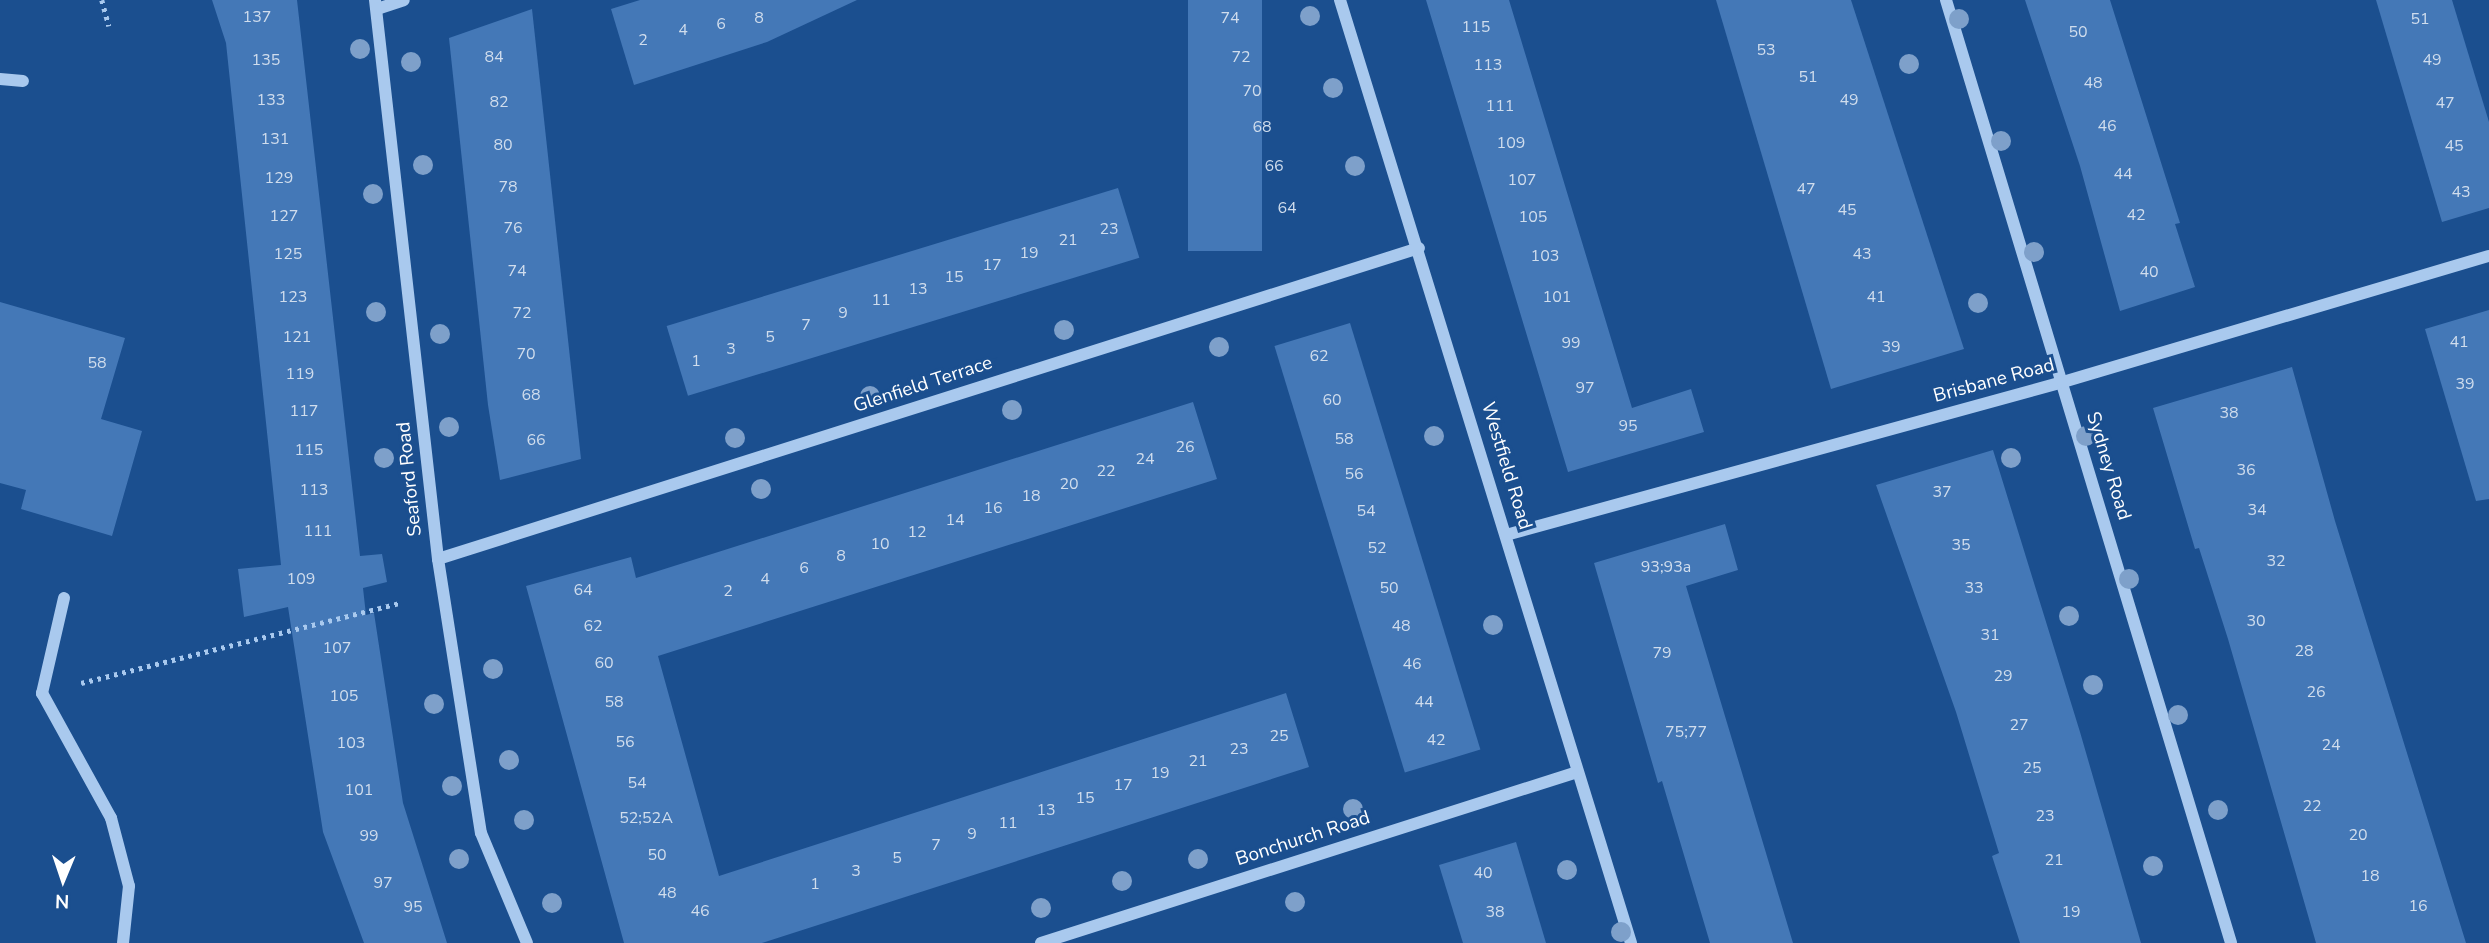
<!DOCTYPE html>
<html>
<head>
<meta charset="utf-8">
<style>
	body { margin:0 }
	#map { position:relative; width:2489px; height:943px; overflow:hidden; background:#1b4f8f; font-family:"Nunito Sans",sans-serif }
	div>[style] { position:absolute }
	.building>* { inset:0; background:#4478b7; transform-origin:0 0 }
	.path>* { height:4.5px; margin-top:-2.25px; transform-origin:0; background:repeating-linear-gradient(90deg,#a9c9ee 0 3.5px,transparent 0 8.5px) }
	.minor>* { height:12px; margin:-6px; padding:0 6px; transform-origin:6px; border-radius:6px; background:#a9c9ee }
	.trees>* { width:20px; height:20px; margin:-10px; border-radius:50%; background:#7ea0ca }
	span { translate:-50% -50%; white-space:nowrap; text-align:center; line-height:1.15; -webkit-text-stroke:6px #1b4f8f; paint-order:stroke }
	.number-label { font-size:16px; color:#d0dded }
	.number-label span { -webkit-text-stroke-width:0 }
	.street-label { font-size:19px; color:#fff }
	.north { position:absolute; left:28px; top:845px; width:70px; height:70px; -webkit-text-stroke:5px #1b4f8f; paint-order:stroke; rotate:182deg; font-size:19px; font-weight:700; line-height:28px; text-align:center; color:#fff }
	.north::after { content:''; display:block; margin:auto; width:24px; height:32px; background:#fff; clip-path:polygon(50% 0,100% 100%,50% 72%,0 100%) }
</style>
</head>
<body>
<div id="map">
	<div class="building">
		<div style="clip-path:polygon(212px 0,297px 0,360px 556px,382px 554px,387px 582px,363px 588px,366px 615px,374px 613px,403px 803px,447px 943px,364px 943px,323px 832px,288px 607px,244px 617px,238px 569px,281px 565px,226px 43px)"></div>
		<div style="clip-path:polygon(640px 0,857px 0,767px 42px,634px 85px,611px 9px)"></div>
		<div style="left:1188px;top:0;width:74px;height:251px"></div>
		<div style="clip-path:polygon(1426px 0,1509px 0,1632px 408px,1691px 389px,1704px 432px,1568px 472px)"></div>
		<div style="clip-path:polygon(1716px 0,1851px 0,1964px 349px,1831px 389px)"></div>
		<div style="clip-path:polygon(2025px 0,2110px 0,2180px 223px,2175px 224px,2195px 287px,2120px 311px,2080px 166px)"></div>
		<div style="clip-path:polygon(2376px 0,2452px 0,2489px 122px,2489px 208px,2442px 222px)"></div>
		<div style="clip-path:polygon(532px 9px,581px 459px,500px 480px,488px 405px,449px 38px)"></div>
		<div style="left:1118px;top:188px;width:73px;height:472px;rotate:73deg"></div>
		<div style="clip-path:polygon(0 302px,125px 338px,101px 419px,142px 431px,112px 536px,21px 509px,26px 490px,0 483px)"></div>
		<div style="clip-path:polygon(2489px 310px,2489px 499px,2476px 501px,2425px 329px)"></div>
		<div style="left:1350px;top:323px;width:446px;height:79px;rotate:73deg"></div>
		<div style="clip-path:polygon(2292px 367px,2335px 521px,2466px 943px,2316px 943px,2228px 639px,2199px 548px,2195px 549px,2153px 408px)"></div>
		<div style="clip-path:polygon(1193px 402px,1217px 479px,658px 656px,719px 876px,1286px 693px,1309px 767px,762px 943px,624px 943px,526px 586px,631px 557px,636px 578px)"></div>
		<div style="clip-path:polygon(1993px 450px,2080px 732px,2141px 943px,2020px 943px,1992px 856px,1999px 853px,1956px 712px,1876px 485px)"></div>
		<div style="clip-path:polygon(1725px 524px,1738px 570px,1686px 586px,1793px 943px,1710px 943px,1662px 781px,1658px 783px,1594px 563px)"></div>
		<div style="clip-path:polygon(1516px 842px,1546px 943px,1463px 943px,1439px 865px)"></div>
	</div>
	<div class="path">
		<div style="left:102px;top:0;width:27px;rotate:75deg"></div>
		<div style="left:81px;top:683px;width:328px;rotate:-14.1deg"></div>
	</div>
	<div class="minor">
		<div style="left:375px;top:0;width:563px;rotate:83.57deg"></div>
		<div style="left:438px;top:559px;width:277px;rotate:81.1deg"></div>
		<div style="left:481px;top:833px;width:119px;rotate:67.3deg"></div>
		<div style="left:1340px;top:0;width:987px;rotate:72.85deg"></div>
		<div style="left:1946px;top:0;width:985px;rotate:73.18deg"></div>
		<div style="left:377px;top:9px;width:28px;rotate:-18deg"></div>
		<div style="left:0;top:79px;width:23px;rotate:5deg"></div>
		<div style="left:1506px;top:535px;width:578px;rotate:-15.36deg"></div>
		<div style="left:2063px;top:382px;width:444px;rotate:-16.5deg"></div>
		<div style="left:438px;top:559px;width:1029px;rotate:-17.59deg"></div>
		<div style="left:64px;top:598px;width:98px;rotate:103deg"></div>
		<div style="left:42px;top:693px;width:143px;rotate:61.1deg"></div>
		<div style="left:111px;top:818px;width:70px;rotate:75.2deg"></div>
		<div style="left:129px;top:886px;width:57px;rotate:96deg"></div>
		<div style="left:1041px;top:943px;width:563px;rotate:-17.69deg"></div>
	</div>
	<div class="trees">
		<div style="left:1310px;top:16px"></div>
		<div style="left:1959px;top:19px"></div>
		<div style="left:360px;top:49px"></div>
		<div style="left:411px;top:62px"></div>
		<div style="left:1909px;top:64px"></div>
		<div style="left:1333px;top:88px"></div>
		<div style="left:2001px;top:141px"></div>
		<div style="left:423px;top:165px"></div>
		<div style="left:1355px;top:166px"></div>
		<div style="left:373px;top:194px"></div>
		<div style="left:2034px;top:252px"></div>
		<div style="left:1978px;top:303px"></div>
		<div style="left:376px;top:312px"></div>
		<div style="left:1064px;top:330px"></div>
		<div style="left:440px;top:334px"></div>
		<div style="left:1219px;top:347px"></div>
		<div style="left:870px;top:396px"></div>
		<div style="left:1012px;top:410px"></div>
		<div style="left:449px;top:427px"></div>
		<div style="left:1434px;top:436px"></div>
		<div style="left:2086px;top:436px"></div>
		<div style="left:735px;top:438px"></div>
		<div style="left:384px;top:458px"></div>
		<div style="left:2011px;top:458px"></div>
		<div style="left:761px;top:489px"></div>
		<div style="left:2129px;top:579px"></div>
		<div style="left:2069px;top:616px"></div>
		<div style="left:1493px;top:625px"></div>
		<div style="left:493px;top:669px"></div>
		<div style="left:2093px;top:685px"></div>
		<div style="left:434px;top:704px"></div>
		<div style="left:2178px;top:715px"></div>
		<div style="left:509px;top:760px"></div>
		<div style="left:452px;top:786px"></div>
		<div style="left:1353px;top:809px"></div>
		<div style="left:2218px;top:810px"></div>
		<div style="left:524px;top:820px"></div>
		<div style="left:459px;top:859px"></div>
		<div style="left:1198px;top:859px"></div>
		<div style="left:2153px;top:866px"></div>
		<div style="left:1567px;top:870px"></div>
		<div style="left:1122px;top:881px"></div>
		<div style="left:1295px;top:902px"></div>
		<div style="left:552px;top:903px"></div>
		<div style="left:1041px;top:908px"></div>
		<div style="left:1621px;top:932px"></div>
	</div>
	<div class="number-label">
		<span style="left:257px;top:17px">137</span>
		<span style="left:759px;top:18px">8</span>
		<span style="left:1230px;top:18px">74</span>
		<span style="left:2420px;top:19px">51</span>
		<span style="left:721px;top:24px">6</span>
		<span style="left:1476px;top:27px">115</span>
		<span style="left:683px;top:30px">4</span>
		<span style="left:2078px;top:32px">50</span>
		<span style="left:643px;top:40px">2</span>
		<span style="left:1766px;top:50px">53</span>
		<span style="left:494px;top:57px">84</span>
		<span style="left:1241px;top:57px">72</span>
		<span style="left:266px;top:60px">135</span>
		<span style="left:2432px;top:60px">49</span>
		<span style="left:1488px;top:65px">113</span>
		<span style="left:1808px;top:77px">51</span>
		<span style="left:2093px;top:83px">48</span>
		<span style="left:1252px;top:91px">70</span>
		<span style="left:271px;top:100px">133</span>
		<span style="left:1849px;top:100px">49</span>
		<span style="left:499px;top:102px">82</span>
		<span style="left:2445px;top:103px">47</span>
		<span style="left:1500px;top:106px">111</span>
		<span style="left:2107px;top:126px">46</span>
		<span style="left:1262px;top:127px">68</span>
		<span style="left:275px;top:139px">131</span>
		<span style="left:1511px;top:143px">109</span>
		<span style="left:503px;top:145px">80</span>
		<span style="left:2454px;top:146px">45</span>
		<span style="left:1274px;top:166px">66</span>
		<span style="left:2123px;top:174px">44</span>
		<span style="left:279px;top:178px">129</span>
		<span style="left:1522px;top:180px">107</span>
		<span style="left:508px;top:187px">78</span>
		<span style="left:1806px;top:189px">47</span>
		<span style="left:2461px;top:192px">43</span>
		<span style="left:1287px;top:208px">64</span>
		<span style="left:1847px;top:210px">45</span>
		<span style="left:2136px;top:215px">42</span>
		<span style="left:284px;top:216px">127</span>
		<span style="left:1533px;top:217px">105</span>
		<span style="left:513px;top:228px">76</span>
		<span style="left:1109px;top:229px">23</span>
		<span style="left:1068px;top:240px">21</span>
		<span style="left:1029px;top:253px">19</span>
		<span style="left:288px;top:254px">125</span>
		<span style="left:1862px;top:254px">43</span>
		<span style="left:1545px;top:256px">103</span>
		<span style="left:992px;top:265px">17</span>
		<span style="left:517px;top:271px">74</span>
		<span style="left:2149px;top:272px">40</span>
		<span style="left:954px;top:277px">15</span>
		<span style="left:918px;top:289px">13</span>
		<span style="left:293px;top:297px">123</span>
		<span style="left:1557px;top:297px">101</span>
		<span style="left:1876px;top:297px">41</span>
		<span style="left:881px;top:300px">11</span>
		<span style="left:522px;top:313px">72</span>
		<span style="left:843px;top:313px">9</span>
		<span style="left:806px;top:325px">7</span>
		<span style="left:297px;top:337px">121</span>
		<span style="left:770px;top:337px">5</span>
		<span style="left:2459px;top:342px">41</span>
		<span style="left:1571px;top:343px">99</span>
		<span style="left:1891px;top:347px">39</span>
		<span style="left:731px;top:349px">3</span>
		<span style="left:526px;top:354px">70</span>
		<span style="left:1319px;top:356px">62</span>
		<span style="left:696px;top:361px">1</span>
		<span style="left:97px;top:363px">58</span>
		<span style="left:300px;top:374px">119</span>
		<span style="left:2465px;top:384px">39</span>
		<span style="left:1585px;top:388px">97</span>
		<span style="left:531px;top:395px">68</span>
		<span style="left:1332px;top:400px">60</span>
		<span style="left:304px;top:411px">117</span>
		<span style="left:2229px;top:413px">38</span>
		<span style="left:1628px;top:426px">95</span>
		<span style="left:1344px;top:439px">58</span>
		<span style="left:536px;top:440px">66</span>
		<span style="left:1185px;top:447px">26</span>
		<span style="left:309px;top:450px">115</span>
		<span style="left:1145px;top:459px">24</span>
		<span style="left:2246px;top:470px">36</span>
		<span style="left:1106px;top:471px">22</span>
		<span style="left:1354px;top:474px">56</span>
		<span style="left:1069px;top:484px">20</span>
		<span style="left:314px;top:490px">113</span>
		<span style="left:1942px;top:492px">37</span>
		<span style="left:1031px;top:496px">18</span>
		<span style="left:993px;top:508px">16</span>
		<span style="left:2257px;top:510px">34</span>
		<span style="left:1366px;top:511px">54</span>
		<span style="left:955px;top:520px">14</span>
		<span style="left:318px;top:531px">111</span>
		<span style="left:917px;top:532px">12</span>
		<span style="left:880px;top:544px">10</span>
		<span style="left:1961px;top:545px">35</span>
		<span style="left:1377px;top:548px">52</span>
		<span style="left:841px;top:556px">8</span>
		<span style="left:2276px;top:561px">32</span>
		<span style="left:1666px;top:567px">93;93a</span>
		<span style="left:804px;top:568px">6</span>
		<span style="left:301px;top:579px">109</span>
		<span style="left:765px;top:579px">4</span>
		<span style="left:1389px;top:588px">50</span>
		<span style="left:1974px;top:588px">33</span>
		<span style="left:583px;top:590px">64</span>
		<span style="left:728px;top:591px">2</span>
		<span style="left:2256px;top:621px">30</span>
		<span style="left:593px;top:626px">62</span>
		<span style="left:1401px;top:626px">48</span>
		<span style="left:1990px;top:635px">31</span>
		<span style="left:337px;top:648px">107</span>
		<span style="left:2304px;top:651px">28</span>
		<span style="left:1662px;top:653px">79</span>
		<span style="left:604px;top:663px">60</span>
		<span style="left:1412px;top:664px">46</span>
		<span style="left:2003px;top:676px">29</span>
		<span style="left:2316px;top:692px">26</span>
		<span style="left:344px;top:696px">105</span>
		<span style="left:614px;top:702px">58</span>
		<span style="left:1424px;top:702px">44</span>
		<span style="left:2019px;top:725px">27</span>
		<span style="left:1686px;top:732px">75;77</span>
		<span style="left:1279px;top:736px">25</span>
		<span style="left:1436px;top:740px">42</span>
		<span style="left:625px;top:742px">56</span>
		<span style="left:351px;top:743px">103</span>
		<span style="left:2331px;top:745px">24</span>
		<span style="left:1239px;top:749px">23</span>
		<span style="left:1198px;top:761px">21</span>
		<span style="left:2032px;top:768px">25</span>
		<span style="left:1160px;top:773px">19</span>
		<span style="left:637px;top:783px">54</span>
		<span style="left:1123px;top:785px">17</span>
		<span style="left:359px;top:790px">101</span>
		<span style="left:1085px;top:798px">15</span>
		<span style="left:2312px;top:806px">22</span>
		<span style="left:1046px;top:810px">13</span>
		<span style="left:2045px;top:816px">23</span>
		<span style="left:646px;top:818px">52;52A</span>
		<span style="left:1008px;top:823px">11</span>
		<span style="left:972px;top:834px">9</span>
		<span style="left:2358px;top:835px">20</span>
		<span style="left:369px;top:836px">99</span>
		<span style="left:936px;top:845px">7</span>
		<span style="left:657px;top:855px">50</span>
		<span style="left:897px;top:858px">5</span>
		<span style="left:2054px;top:860px">21</span>
		<span style="left:856px;top:871px">3</span>
		<span style="left:1483px;top:873px">40</span>
		<span style="left:2370px;top:876px">18</span>
		<span style="left:383px;top:883px">97</span>
		<span style="left:815px;top:884px">1</span>
		<span style="left:667px;top:893px">48</span>
		<span style="left:2418px;top:906px">16</span>
		<span style="left:413px;top:907px">95</span>
		<span style="left:700px;top:911px">46</span>
		<span style="left:1495px;top:912px">38</span>
		<span style="left:2071px;top:912px">19</span>
	</div>
	<div class="street-label">
		<span style="left:1994px;top:381px;rotate:-15deg">Brisbane Road</span>
		<span style="left:923px;top:385px;rotate:-18deg">Glenfield Terrace</span>
		<span style="left:1506px;top:466px;rotate:73deg">Westfield Road</span>
		<span style="left:2108px;top:466px;rotate:73deg">Sydney Road</span>
		<span style="left:410px;top:479px;rotate:-96deg">Seaford Road</span>
		<span style="left:1303px;top:839px;rotate:-18deg">Bonchurch Road</span>
	</div>
	<div class="north">N</div>
</div>
</body>
</html>
